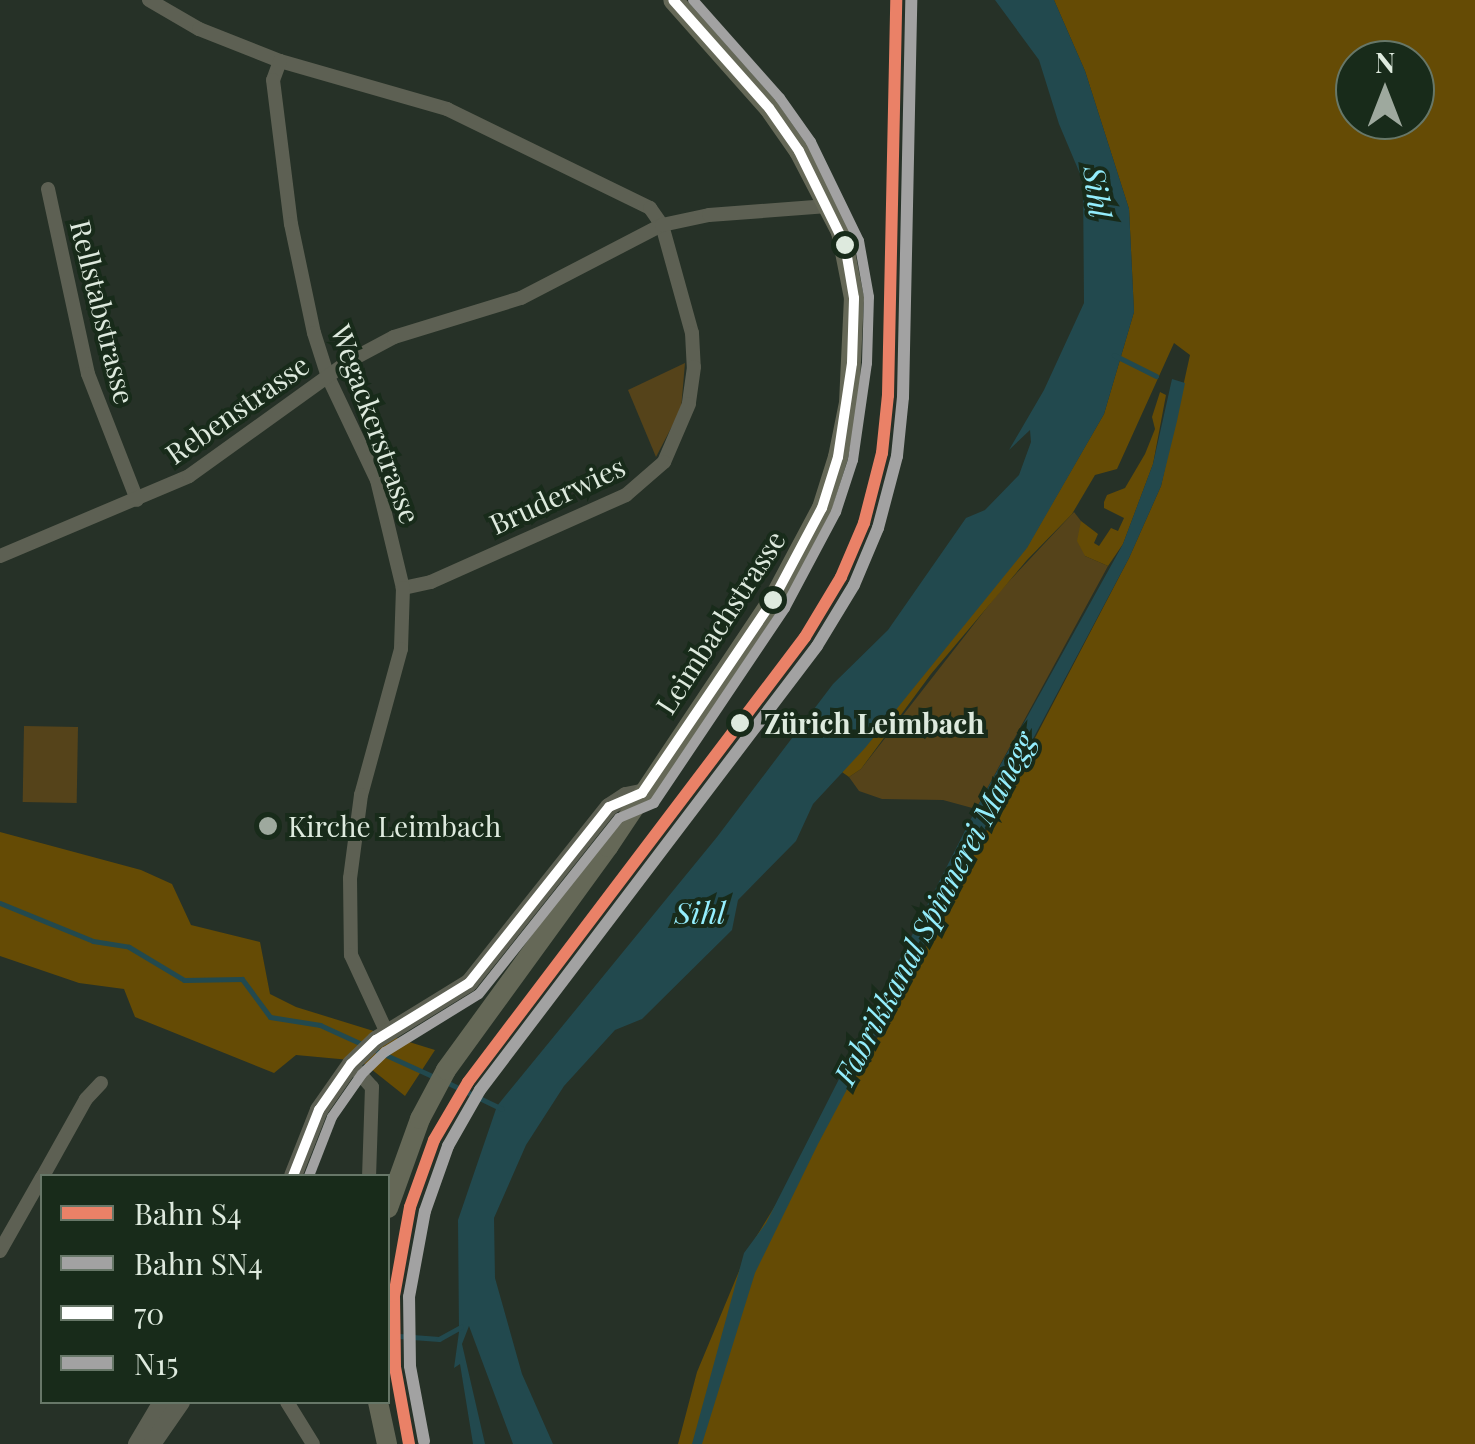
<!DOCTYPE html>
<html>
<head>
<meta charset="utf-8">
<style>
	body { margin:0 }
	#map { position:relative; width:1475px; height:1444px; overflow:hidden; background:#263127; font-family:"Playfair Display",serif }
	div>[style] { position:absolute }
	.green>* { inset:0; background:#55431a; transform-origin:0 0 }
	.forest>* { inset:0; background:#654b05 }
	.water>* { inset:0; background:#22494e }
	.stream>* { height:5px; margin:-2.5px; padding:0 2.5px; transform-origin:2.5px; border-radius:2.5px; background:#22494e }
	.minor>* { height:14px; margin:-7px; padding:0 7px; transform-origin:7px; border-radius:7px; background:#5d6053 }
	.tertiary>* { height:18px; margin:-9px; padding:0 9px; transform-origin:9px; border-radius:9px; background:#5d6053 }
	.primary>* { height:20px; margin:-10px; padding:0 10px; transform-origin:10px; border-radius:10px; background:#656857 }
	.bus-1>* { height:10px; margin:-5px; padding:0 5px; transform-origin:5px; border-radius:5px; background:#fff }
	.bus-2>* { height:10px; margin:-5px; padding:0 5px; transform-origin:5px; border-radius:5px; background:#a2a2a2 }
	.rail-1>* { height:12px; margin:-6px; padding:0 6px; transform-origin:6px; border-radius:6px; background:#ea8167 }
	.rail-2>* { height:12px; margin:-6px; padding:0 6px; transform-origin:6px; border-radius:6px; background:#a2a2a2 }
	.dots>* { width:28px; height:28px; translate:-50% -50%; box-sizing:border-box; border:5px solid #182b1a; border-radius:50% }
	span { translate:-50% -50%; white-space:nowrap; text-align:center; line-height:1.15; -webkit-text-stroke:8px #182b1a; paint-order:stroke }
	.street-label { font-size:28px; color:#deeade }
	.stop-label { font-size:28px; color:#deeade; font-weight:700 }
	.left { translate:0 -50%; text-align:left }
	.poi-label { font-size:28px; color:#deeade }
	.water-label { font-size:30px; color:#94eefd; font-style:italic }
	.legend { position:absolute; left:40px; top:1174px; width:350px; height:230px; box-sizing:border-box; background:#182b1a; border:2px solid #677768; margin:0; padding:12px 18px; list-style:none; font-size:30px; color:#deeade }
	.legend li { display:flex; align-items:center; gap:20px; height:50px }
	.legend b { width:50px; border:2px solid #677768 }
	.north { position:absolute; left:1335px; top:40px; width:100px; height:100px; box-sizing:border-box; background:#182b1a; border:2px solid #677768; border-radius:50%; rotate:0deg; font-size:28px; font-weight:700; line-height:40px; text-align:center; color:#deeade }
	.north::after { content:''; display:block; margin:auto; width:35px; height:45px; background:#9ea99e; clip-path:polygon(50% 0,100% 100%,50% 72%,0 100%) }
</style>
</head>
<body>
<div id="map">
	<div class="green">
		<div style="clip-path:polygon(685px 363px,681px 409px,656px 457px,628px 390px)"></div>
		<div style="clip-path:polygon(1074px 512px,1081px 521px,1085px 556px,1108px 566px,976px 809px,943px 800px,882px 799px,859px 791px,849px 777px,861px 769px,999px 592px)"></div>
		<div style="left:24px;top:726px;width:54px;height:76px;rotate:1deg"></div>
	</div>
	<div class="forest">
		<div style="clip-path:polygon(evenodd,1054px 0,1475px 0,1475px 1444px,678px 1444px,697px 1372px,747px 1252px,884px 1027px,1129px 558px,1161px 486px,1190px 355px,1174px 343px,1117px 469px,1095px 475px,1072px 514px,1027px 560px,931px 674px,861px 769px,849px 777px,842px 772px,1027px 547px,1104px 414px,1134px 312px,1129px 209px,1085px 71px,1054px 0,1355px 60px,1415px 60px,1415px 120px,1355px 120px,1355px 60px)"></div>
		<div style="clip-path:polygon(1160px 392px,1166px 395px,1153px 464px,1123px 544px,1108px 566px,1085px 556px,1077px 541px,1081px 521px,1098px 534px,1094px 543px,1099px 546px,1111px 528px,1118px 531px,1124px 518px,1104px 508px,1104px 502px,1107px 495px,1125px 488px,1145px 454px,1155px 429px,1152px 417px)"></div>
		<div style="clip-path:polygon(0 832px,141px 870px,172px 884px,191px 925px,260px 942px,270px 994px,296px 1007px,435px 1050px,405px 1096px,361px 1061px,296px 1055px,274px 1073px,135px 1017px,124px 989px,79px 983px,0 956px)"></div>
	</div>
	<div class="water">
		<div style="clip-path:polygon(995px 0,1054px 0,1085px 71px,1129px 209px,1134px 312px,1104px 414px,1027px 548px,865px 748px,813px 804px,796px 841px,738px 900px,732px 930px,642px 1019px,615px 1030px,564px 1086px,526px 1145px,494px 1218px,495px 1278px,522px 1374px,553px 1444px,513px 1444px,469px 1326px,462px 1344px,485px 1444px,473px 1444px,460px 1364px,454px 1368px,459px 1332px,458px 1220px,497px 1106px,717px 837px,833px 684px,888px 630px,966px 518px,985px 510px,1019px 475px,1031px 442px,1030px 430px,1009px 450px,1044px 390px,1084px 303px,1083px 181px,1059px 124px,1039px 60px)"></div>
		<div style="clip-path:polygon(1172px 379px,1185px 383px,1177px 421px,1161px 486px,1129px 558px,818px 1144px,755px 1273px,702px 1444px,692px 1444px,744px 1253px,766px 1223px,976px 809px,1123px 544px,1153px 464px)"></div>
	</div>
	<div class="stream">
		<div style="left:1114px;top:355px;width:47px;rotate:26.6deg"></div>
		<div style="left:0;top:903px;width:100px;rotate:22.2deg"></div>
		<div style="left:93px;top:941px;width:36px;rotate:9deg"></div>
		<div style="left:129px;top:947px;width:64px;rotate:31deg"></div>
		<div style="left:184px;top:980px;width:58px;rotate:-1deg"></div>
		<div style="left:242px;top:979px;width:47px;rotate:53.6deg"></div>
		<div style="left:270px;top:1017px;width:51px;rotate:9.1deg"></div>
		<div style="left:320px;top:1025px;width:125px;rotate:24.5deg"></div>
		<div style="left:444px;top:1081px;width:64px;rotate:25.8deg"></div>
		<div style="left:399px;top:1336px;width:40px;rotate:4.3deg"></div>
		<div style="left:439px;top:1339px;width:25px;rotate:-29deg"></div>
	</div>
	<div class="minor">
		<div style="left:149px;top:0;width:58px;rotate:30.1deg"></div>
		<div style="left:199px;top:29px;width:87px;rotate:21.6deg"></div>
		<div style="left:280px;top:61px;width:174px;rotate:16deg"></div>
		<div style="left:447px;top:109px;width:226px;rotate:26deg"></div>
		<div style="left:650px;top:208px;width:21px;rotate:55deg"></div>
		<div style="left:662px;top:225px;width:112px;rotate:74.5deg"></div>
		<div style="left:692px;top:333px;width:34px;rotate:87deg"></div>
		<div style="left:694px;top:367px;width:37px;rotate:98deg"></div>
		<div style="left:689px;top:404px;width:63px;rotate:113.3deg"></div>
		<div style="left:664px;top:462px;width:50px;rotate:139deg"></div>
		<div style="left:626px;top:495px;width:214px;rotate:156deg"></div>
		<div style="left:431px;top:582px;width:29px;rotate:168deg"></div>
		<div style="left:280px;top:61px;width:20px;rotate:110deg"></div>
		<div style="left:273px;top:80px;width:145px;rotate:82.9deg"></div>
		<div style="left:291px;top:224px;width:111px;rotate:78.1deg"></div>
		<div style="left:314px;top:333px;width:46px;rotate:72.3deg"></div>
		<div style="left:328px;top:377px;width:114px;rotate:64.6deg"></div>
		<div style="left:377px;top:480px;width:111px;rotate:76.5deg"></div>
		<div style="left:403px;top:588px;width:61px;rotate:91.9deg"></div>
		<div style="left:401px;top:649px;width:151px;rotate:105.3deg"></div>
		<div style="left:361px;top:795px;width:84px;rotate:97.5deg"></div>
		<div style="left:350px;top:878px;width:77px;rotate:89.3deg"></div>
		<div style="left:351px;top:955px;width:86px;rotate:65.2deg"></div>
		<div style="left:48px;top:189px;width:189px;rotate:77.8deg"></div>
		<div style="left:88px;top:374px;width:135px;rotate:68.7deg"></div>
		<div style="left:0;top:556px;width:205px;rotate:-22.9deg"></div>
		<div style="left:189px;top:476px;width:197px;rotate:-35.7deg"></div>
		<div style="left:349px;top:361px;width:51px;rotate:-28.1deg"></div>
		<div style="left:394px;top:337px;width:133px;rotate:-17.1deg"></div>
		<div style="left:521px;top:298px;width:159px;rotate:-27.4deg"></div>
		<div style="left:662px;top:225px;width:48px;rotate:-12deg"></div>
		<div style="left:709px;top:215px;width:119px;rotate:-4.3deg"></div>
		<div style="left:351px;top:1064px;width:31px;rotate:48deg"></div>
		<div style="left:372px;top:1087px;width:89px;rotate:91.9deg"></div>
		<div style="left:43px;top:1176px;width:88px;rotate:-60.8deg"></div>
		<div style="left:86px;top:1099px;width:22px;rotate:-47deg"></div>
		<div style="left:0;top:1251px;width:85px;rotate:-60.4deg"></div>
		<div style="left:287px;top:1402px;width:49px;rotate:58.2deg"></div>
	</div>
	<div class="tertiary">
		<div style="left:293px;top:1176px;width:71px;rotate:-68.5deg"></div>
		<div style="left:319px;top:1110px;width:56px;rotate:-55.2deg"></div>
		<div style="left:351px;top:1064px;width:35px;rotate:-44deg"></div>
		<div style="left:376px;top:1040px;width:109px;rotate:-31.5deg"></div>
		<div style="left:469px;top:983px;width:225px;rotate:-51.5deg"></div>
		<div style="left:609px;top:807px;width:20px;rotate:-33deg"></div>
		<div style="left:626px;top:796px;width:16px;rotate:-11deg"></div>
		<div style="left:137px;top:1444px;width:49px;rotate:-59.2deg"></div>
		<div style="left:152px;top:1444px;width:51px;rotate:-55.4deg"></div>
	</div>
	<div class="primary">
		<div style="left:388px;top:1208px;width:95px;rotate:-70.2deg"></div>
		<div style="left:420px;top:1119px;width:55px;rotate:-62deg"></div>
		<div style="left:446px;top:1070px;width:276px;rotate:-54deg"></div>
		<div style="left:608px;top:847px;width:297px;rotate:-56.3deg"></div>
		<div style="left:773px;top:600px;width:104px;rotate:-62deg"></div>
		<div style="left:822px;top:508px;width:53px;rotate:-72.6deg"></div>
		<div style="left:838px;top:457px;width:55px;rotate:-78.5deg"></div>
		<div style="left:849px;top:403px;width:105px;rotate:-87.3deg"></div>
		<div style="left:854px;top:298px;width:67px;rotate:-101.1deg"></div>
		<div style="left:841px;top:232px;width:91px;rotate:-117.4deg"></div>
		<div style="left:799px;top:151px;width:52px;rotate:-124.9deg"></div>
		<div style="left:769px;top:108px;width:144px;rotate:-131.6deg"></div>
		<div style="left:378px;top:1402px;width:43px;rotate:77.9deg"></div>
	</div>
	<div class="bus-1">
		<div style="left:293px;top:1176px;width:71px;rotate:-68.5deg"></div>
		<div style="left:319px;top:1110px;width:56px;rotate:-55.2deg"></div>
		<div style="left:351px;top:1064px;width:35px;rotate:-44deg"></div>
		<div style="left:376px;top:1040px;width:109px;rotate:-31.5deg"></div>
		<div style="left:469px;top:983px;width:225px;rotate:-51.5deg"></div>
		<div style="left:609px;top:807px;width:36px;rotate:-23deg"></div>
		<div style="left:642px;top:793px;width:233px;rotate:-55.8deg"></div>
		<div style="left:773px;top:600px;width:104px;rotate:-62deg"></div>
		<div style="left:822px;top:508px;width:53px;rotate:-72.6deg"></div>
		<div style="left:838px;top:457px;width:95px;rotate:-81.5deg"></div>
		<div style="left:852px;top:363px;width:65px;rotate:-88.2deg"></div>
		<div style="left:854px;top:298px;width:54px;rotate:-99.6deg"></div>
		<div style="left:845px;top:245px;width:105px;rotate:-116.1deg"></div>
		<div style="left:799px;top:151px;width:52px;rotate:-124.9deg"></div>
		<div style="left:769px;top:108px;width:144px;rotate:-131.6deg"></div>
	</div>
	<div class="bus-2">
		<div style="left:309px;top:1176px;width:63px;rotate:-68.7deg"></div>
		<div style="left:332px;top:1117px;width:52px;rotate:-55.1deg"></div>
		<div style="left:362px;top:1074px;width:32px;rotate:-44deg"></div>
		<div style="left:385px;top:1052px;width:110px;rotate:-31.7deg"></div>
		<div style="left:479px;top:994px;width:225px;rotate:-51.5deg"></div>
		<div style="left:619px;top:818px;width:38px;rotate:-23deg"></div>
		<div style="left:654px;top:803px;width:235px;rotate:-56.1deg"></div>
		<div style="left:785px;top:608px;width:109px;rotate:-62deg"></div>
		<div style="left:836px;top:512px;width:55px;rotate:-71.9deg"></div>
		<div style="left:853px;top:460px;width:98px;rotate:-81.8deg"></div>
		<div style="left:867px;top:363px;width:66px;rotate:-88.3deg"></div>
		<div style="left:869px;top:297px;width:57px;rotate:-100.1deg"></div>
		<div style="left:859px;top:241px;width:110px;rotate:-115.9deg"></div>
		<div style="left:811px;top:142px;width:54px;rotate:-125.2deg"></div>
		<div style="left:780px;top:98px;width:131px;rotate:-131.6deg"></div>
	</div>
	<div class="rail-1">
		<div style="left:409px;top:1444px;width:78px;rotate:-100.3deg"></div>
		<div style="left:395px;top:1367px;width:71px;rotate:-90.8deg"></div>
		<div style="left:394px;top:1296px;width:90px;rotate:-79.8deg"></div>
		<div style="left:410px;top:1207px;width:71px;rotate:-70.3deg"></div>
		<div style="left:434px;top:1140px;width:67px;rotate:-59.6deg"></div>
		<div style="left:468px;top:1082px;width:558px;rotate:-52.86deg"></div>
		<div style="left:805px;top:637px;width:70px;rotate:-59deg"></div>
		<div style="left:841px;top:577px;width:59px;rotate:-66.9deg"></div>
		<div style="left:864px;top:523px;width:72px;rotate:-75.6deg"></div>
		<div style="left:882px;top:453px;width:58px;rotate:-84.1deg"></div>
		<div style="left:888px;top:395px;width:395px;rotate:-88.8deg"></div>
	</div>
	<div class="rail-2">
		<div style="left:424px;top:1441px;width:76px;rotate:-100.6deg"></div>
		<div style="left:410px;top:1366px;width:69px;rotate:-90.8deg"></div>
		<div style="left:409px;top:1297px;width:87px;rotate:-79.5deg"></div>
		<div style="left:425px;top:1211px;width:69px;rotate:-70.5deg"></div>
		<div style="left:448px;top:1146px;width:64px;rotate:-60.3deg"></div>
		<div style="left:480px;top:1090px;width:557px;rotate:-52.8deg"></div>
		<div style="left:817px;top:646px;width:71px;rotate:-58.8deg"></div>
		<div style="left:854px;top:585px;width:62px;rotate:-67.2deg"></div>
		<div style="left:878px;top:528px;width:74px;rotate:-75.2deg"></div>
		<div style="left:897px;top:456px;width:59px;rotate:-84.2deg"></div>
		<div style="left:903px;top:397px;width:397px;rotate:-88.8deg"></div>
	</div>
	<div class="dots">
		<div style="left:845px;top:245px;background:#deeade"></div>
		<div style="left:773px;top:600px;background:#deeade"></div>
		<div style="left:740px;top:723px;background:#deeade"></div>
		<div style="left:268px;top:826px;background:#9ea99e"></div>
	</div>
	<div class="street-label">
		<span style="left:103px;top:312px;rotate:76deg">Rellstabstrasse</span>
		<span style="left:237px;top:409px;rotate:-35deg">Rebenstrasse</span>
		<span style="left:376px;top:424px;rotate:70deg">Wegackerstrasse</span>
		<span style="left:557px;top:495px;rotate:-25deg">Bruderwies</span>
		<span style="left:720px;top:622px;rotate:-57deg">Leimbachstrasse</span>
	</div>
	<div class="stop-label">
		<span class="left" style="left:764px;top:723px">Zürich Leimbach</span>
	</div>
	<div class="poi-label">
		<span class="left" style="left:288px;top:826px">Kirche Leimbach</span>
	</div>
	<div class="water-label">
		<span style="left:1098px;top:192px;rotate:83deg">Sihl</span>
		<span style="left:934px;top:908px;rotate:-62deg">Fabrikkanal Spinnerei Manegg</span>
		<span style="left:700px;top:912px">Sihl</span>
	</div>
	<ul class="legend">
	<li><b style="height:12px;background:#ea8167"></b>Bahn S4</li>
	<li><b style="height:12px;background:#a2a2a2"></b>Bahn SN4</li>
	<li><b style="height:12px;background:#fff"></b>70</li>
	<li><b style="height:12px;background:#a2a2a2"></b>N15</li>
	</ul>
	<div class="north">N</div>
</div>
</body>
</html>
